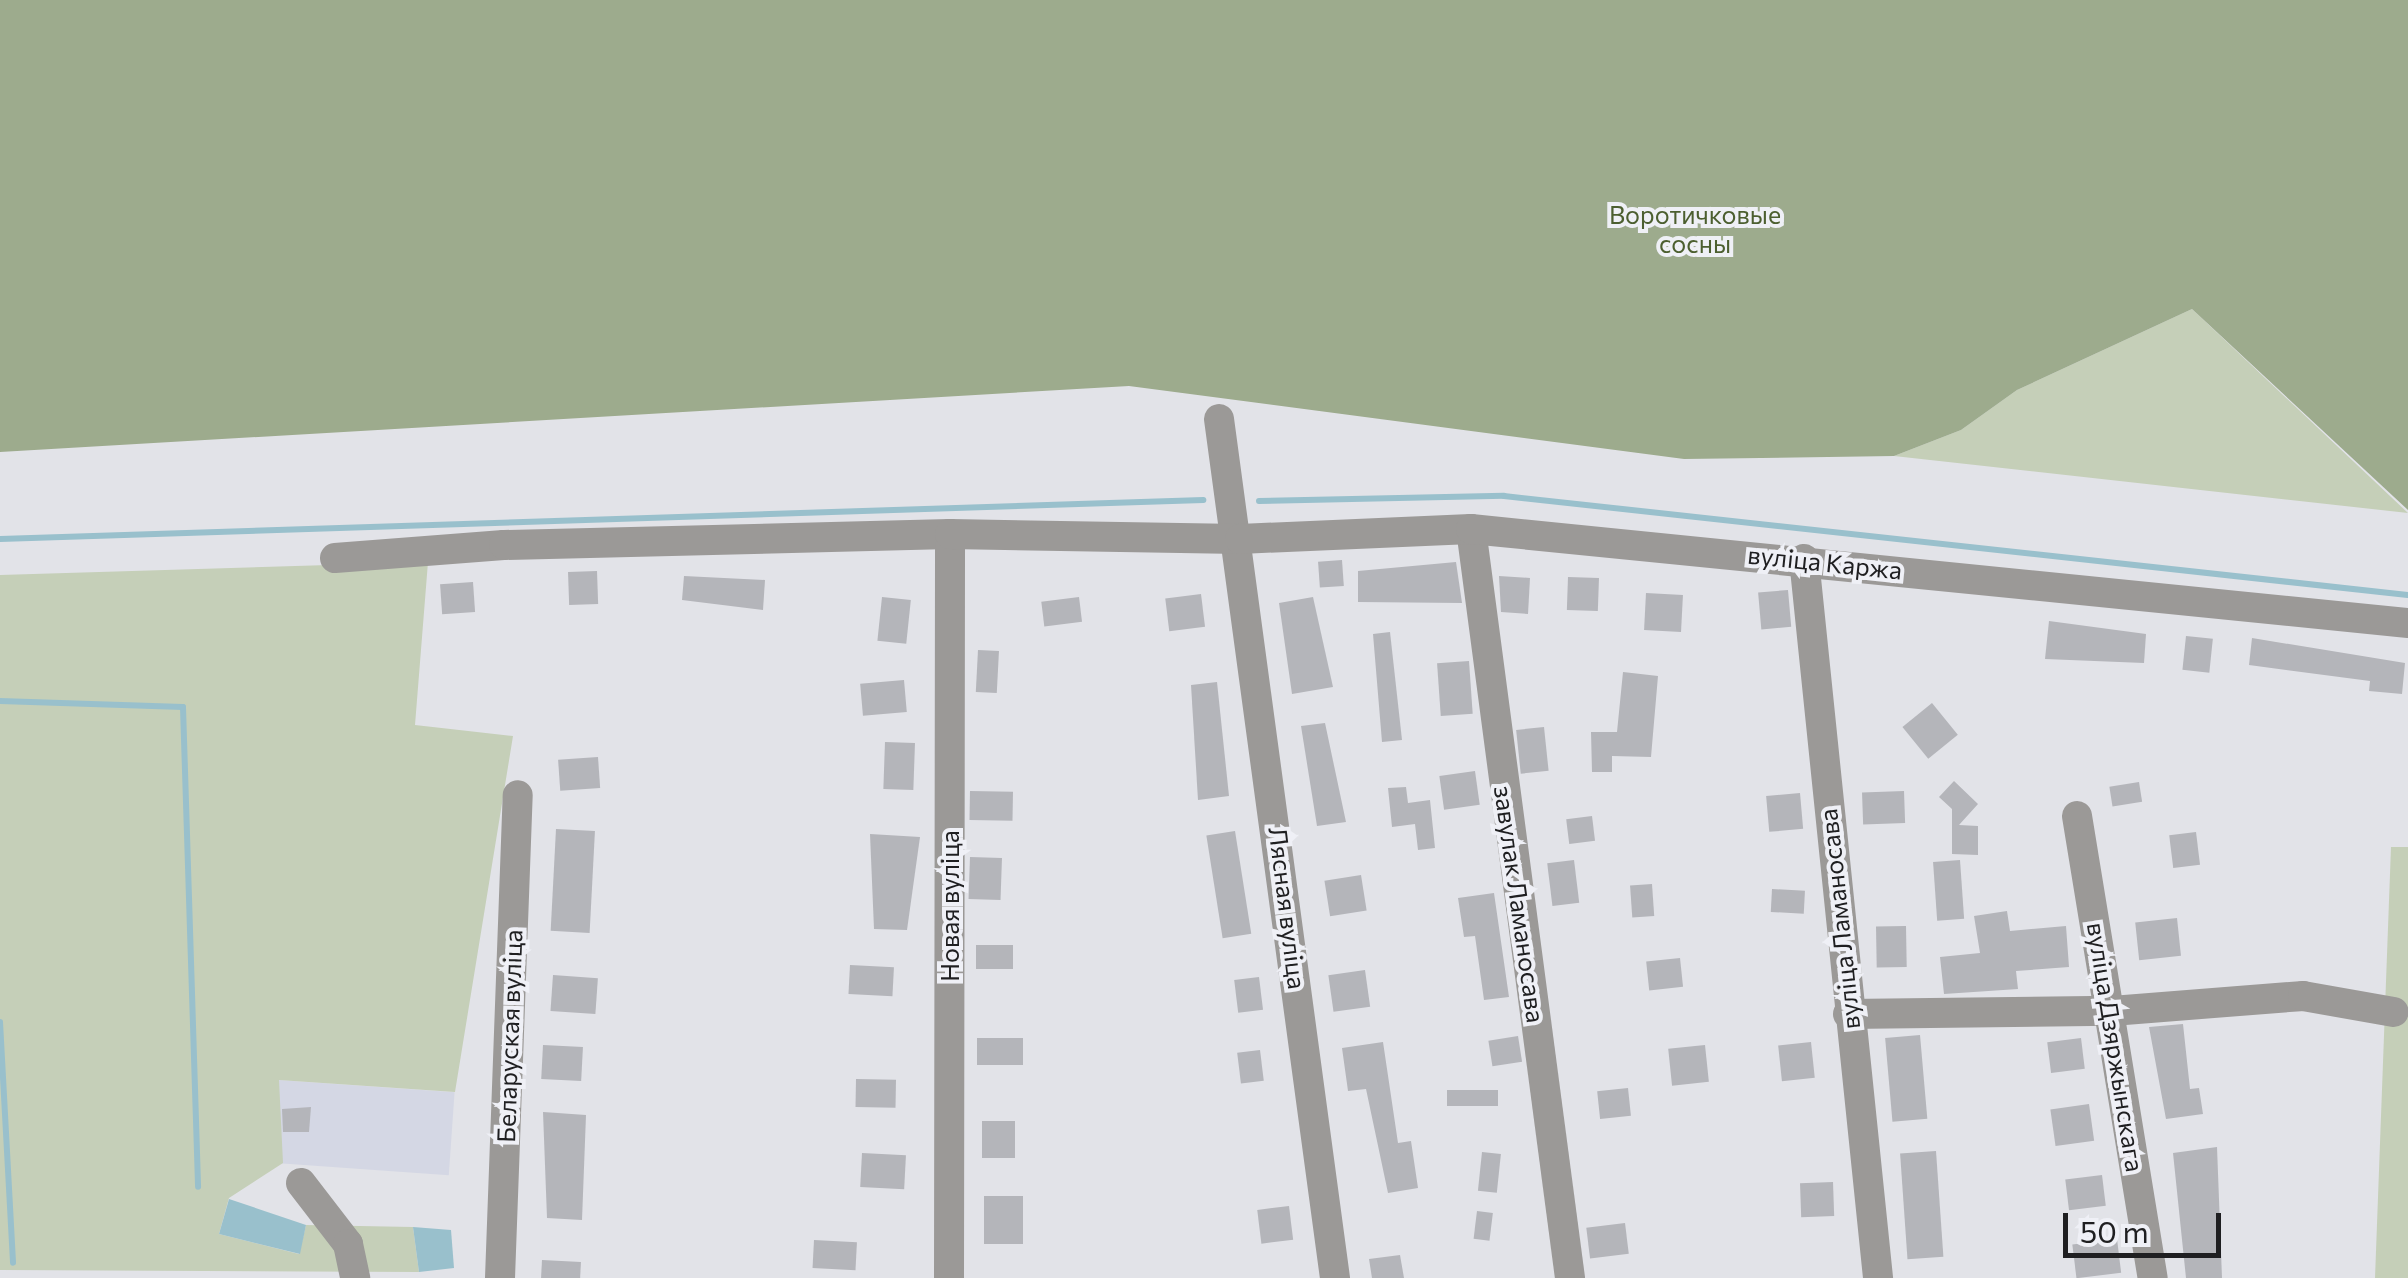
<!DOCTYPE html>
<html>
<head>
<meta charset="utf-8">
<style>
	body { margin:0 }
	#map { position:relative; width:2408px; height:1278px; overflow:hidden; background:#e2e3e8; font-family:Commissioner,sans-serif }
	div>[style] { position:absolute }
	.built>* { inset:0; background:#d4d7e4; transform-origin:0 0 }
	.green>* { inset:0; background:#c5cfb8 }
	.forest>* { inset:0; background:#9dab8d }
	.water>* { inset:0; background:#99c0cc }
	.stream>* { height:6px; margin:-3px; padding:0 3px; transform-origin:3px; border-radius:3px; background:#99c0cc }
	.building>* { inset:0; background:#b4b5ba; transform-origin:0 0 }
	.minor>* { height:30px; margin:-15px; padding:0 15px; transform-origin:15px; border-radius:15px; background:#9b9997 }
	span { translate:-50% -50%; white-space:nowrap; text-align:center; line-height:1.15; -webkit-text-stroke:8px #eff0f6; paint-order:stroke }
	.park-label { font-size:25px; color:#4c5f30 }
	.street-label { font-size:25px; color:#1f1f21 }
	.scale { position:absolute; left:2063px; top:1213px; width:158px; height:45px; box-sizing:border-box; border:5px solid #1f1f21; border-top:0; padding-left:12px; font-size:30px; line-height:35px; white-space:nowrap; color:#1f1f21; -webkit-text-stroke:8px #eff0f6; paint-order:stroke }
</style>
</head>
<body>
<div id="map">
	<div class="built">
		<div style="left:278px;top:1080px;width:177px;height:83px;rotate:4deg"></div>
	</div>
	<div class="green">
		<div style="clip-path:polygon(2192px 309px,2408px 513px,1894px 456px,1961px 430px,2017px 390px)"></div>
		<div style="clip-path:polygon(428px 562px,415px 725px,513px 736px,455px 1092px,279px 1080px,283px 1163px,229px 1198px,219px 1234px,299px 1254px,306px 1225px,413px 1227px,419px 1272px,0 1270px,0 575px)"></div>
		<div style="clip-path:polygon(2391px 847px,2408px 847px,2408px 1278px,2375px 1278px)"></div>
	</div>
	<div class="forest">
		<div style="clip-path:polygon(0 0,2408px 0,2408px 510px,2192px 309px,2017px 390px,1961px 430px,1894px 456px,1684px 459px,1129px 386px,0 452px)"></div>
	</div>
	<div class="water">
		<div style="clip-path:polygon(229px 1199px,306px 1225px,300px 1254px,219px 1234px)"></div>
		<div style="clip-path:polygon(413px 1227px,451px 1230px,454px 1268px,419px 1272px)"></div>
	</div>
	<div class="stream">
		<div style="left:1259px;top:501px;width:245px;rotate:-1.2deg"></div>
		<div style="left:1504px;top:496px;width:909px;rotate:6.25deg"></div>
		<div style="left:0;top:539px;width:1204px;rotate:-1.86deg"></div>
		<div style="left:0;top:701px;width:183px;rotate:1.9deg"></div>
		<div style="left:183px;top:707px;width:480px;rotate:88.2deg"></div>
		<div style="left:0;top:1022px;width:241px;rotate:86.9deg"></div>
	</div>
	<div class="building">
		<div style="left:1342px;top:560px;width:26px;height:24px;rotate:86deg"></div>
		<div style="clip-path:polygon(1456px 562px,1462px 603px,1358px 602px,1358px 571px)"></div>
		<div style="left:597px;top:571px;width:33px;height:29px;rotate:88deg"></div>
		<div style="clip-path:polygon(684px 576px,765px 580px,763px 610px,682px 600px)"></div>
		<div style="clip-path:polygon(1499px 576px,1530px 578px,1528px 614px,1501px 612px)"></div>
		<div style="left:1568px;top:577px;width:31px;height:33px;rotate:2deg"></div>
		<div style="left:473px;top:582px;width:30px;height:33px;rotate:86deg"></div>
		<div style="left:1788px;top:590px;width:37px;height:30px;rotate:85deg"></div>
		<div style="left:1646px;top:593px;width:37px;height:37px;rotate:3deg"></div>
		<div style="left:1201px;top:594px;width:33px;height:36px;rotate:83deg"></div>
		<div style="left:882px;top:597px;width:29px;height:44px;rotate:6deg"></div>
		<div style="left:1079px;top:597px;width:25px;height:38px;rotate:83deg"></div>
		<div style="clip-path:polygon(1313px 597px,1333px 687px,1292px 694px,1279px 603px)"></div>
		<div style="clip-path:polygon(2049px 621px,2146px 634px,2144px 663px,2045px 659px)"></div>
		<div style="clip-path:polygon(1390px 632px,1402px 740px,1382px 742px,1373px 634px)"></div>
		<div style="left:2186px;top:636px;width:27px;height:34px;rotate:6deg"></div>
		<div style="clip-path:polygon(2252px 638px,2405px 663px,2402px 694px,2369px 691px,2370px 681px,2249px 665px)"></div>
		<div style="left:978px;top:650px;width:21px;height:42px;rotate:3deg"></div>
		<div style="left:1469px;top:661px;width:53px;height:32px;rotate:86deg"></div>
		<div style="clip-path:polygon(1623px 672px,1658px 676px,1651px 757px,1612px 756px,1612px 772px,1592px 772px,1591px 732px,1617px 732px)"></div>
		<div style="left:904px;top:680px;width:32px;height:44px;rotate:85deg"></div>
		<div style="clip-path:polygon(1217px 682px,1229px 796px,1198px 800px,1191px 685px)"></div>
		<div style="left:1932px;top:703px;width:41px;height:38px;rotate:51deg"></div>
		<div style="clip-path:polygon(1325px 723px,1346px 822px,1317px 826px,1301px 726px)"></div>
		<div style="left:1544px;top:727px;width:44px;height:28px;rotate:84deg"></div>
		<div style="left:885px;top:742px;width:30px;height:47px;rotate:2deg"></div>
		<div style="left:598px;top:757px;width:31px;height:40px;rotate:86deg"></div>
		<div style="left:1475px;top:771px;width:34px;height:36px;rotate:82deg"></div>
		<div style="clip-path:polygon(1954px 781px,1978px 804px,1959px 825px,1978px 826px,1978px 855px,1952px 854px,1952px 809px,1939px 797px)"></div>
		<div style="left:2139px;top:782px;width:20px;height:30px;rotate:81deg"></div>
		<div style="clip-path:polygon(1406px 787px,1408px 803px,1430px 800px,1435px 848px,1418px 850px,1415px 824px,1392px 827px,1388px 788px)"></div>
		<div style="left:970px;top:791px;width:43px;height:29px;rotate:1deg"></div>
		<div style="left:1904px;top:791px;width:32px;height:42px;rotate:88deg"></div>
		<div style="left:1800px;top:793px;width:36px;height:34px;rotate:85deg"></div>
		<div style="left:1592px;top:816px;width:25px;height:26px;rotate:83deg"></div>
		<div style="left:556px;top:829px;width:39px;height:102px;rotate:3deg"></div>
		<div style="left:1235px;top:831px;width:104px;height:29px;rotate:81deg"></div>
		<div style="left:2196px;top:832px;width:33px;height:27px;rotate:83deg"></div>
		<div style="clip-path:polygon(870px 834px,920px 837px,907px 930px,874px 929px)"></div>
		<div style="left:970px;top:857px;width:32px;height:42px;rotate:2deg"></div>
		<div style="left:1574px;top:860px;width:43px;height:27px;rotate:83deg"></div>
		<div style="left:1960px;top:860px;width:59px;height:27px;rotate:86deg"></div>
		<div style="left:1361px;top:875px;width:36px;height:37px;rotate:81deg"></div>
		<div style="left:1652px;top:884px;width:32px;height:22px;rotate:86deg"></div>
		<div style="left:1772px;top:889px;width:33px;height:23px;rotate:3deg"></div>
		<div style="clip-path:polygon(1494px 893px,1509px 997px,1484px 1000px,1475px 936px,1464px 937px,1458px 898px)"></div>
		<div style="clip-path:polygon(2007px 911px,2010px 931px,2066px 926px,2069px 967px,2016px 971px,2018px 989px,1944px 994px,1940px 957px,1980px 953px,1974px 916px)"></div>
		<div style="left:2177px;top:918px;width:38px;height:42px;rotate:84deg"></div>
		<div style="left:1906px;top:926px;width:41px;height:30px;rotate:89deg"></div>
		<div style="left:976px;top:945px;width:37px;height:24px"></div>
		<div style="left:1680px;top:958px;width:29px;height:34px;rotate:84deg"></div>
		<div style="left:850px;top:965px;width:44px;height:29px;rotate:3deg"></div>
		<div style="left:1365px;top:970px;width:37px;height:37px;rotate:82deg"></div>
		<div style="left:553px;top:975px;width:45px;height:36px;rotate:4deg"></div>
		<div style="left:1259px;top:977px;width:33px;height:25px;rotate:83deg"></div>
		<div style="clip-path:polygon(2183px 1024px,2190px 1089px,2199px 1088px,2203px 1114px,2166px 1119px,2149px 1027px)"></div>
		<div style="left:1920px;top:1035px;width:84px;height:35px;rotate:85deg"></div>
		<div style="left:1518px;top:1036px;width:26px;height:30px;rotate:81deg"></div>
		<div style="left:977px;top:1038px;width:46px;height:27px"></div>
		<div style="left:2081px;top:1038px;width:31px;height:34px;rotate:83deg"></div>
		<div style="clip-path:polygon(1383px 1042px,1398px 1143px,1411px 1141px,1418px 1188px,1388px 1193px,1366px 1089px,1348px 1091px,1342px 1048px)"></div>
		<div style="left:1811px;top:1042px;width:36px;height:33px;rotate:84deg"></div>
		<div style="left:543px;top:1045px;width:40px;height:34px;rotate:3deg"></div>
		<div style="left:1705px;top:1045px;width:37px;height:37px;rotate:84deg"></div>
		<div style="left:1260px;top:1050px;width:31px;height:23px;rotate:83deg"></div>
		<div style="left:856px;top:1079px;width:40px;height:28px;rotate:1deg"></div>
		<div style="left:1628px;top:1088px;width:28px;height:31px;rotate:84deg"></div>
		<div style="left:1498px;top:1090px;width:16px;height:51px;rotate:90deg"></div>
		<div style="left:2089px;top:1104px;width:37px;height:39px;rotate:82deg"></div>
		<div style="clip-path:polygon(311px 1107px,309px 1132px,283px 1132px,282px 1109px)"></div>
		<div style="clip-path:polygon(543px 1112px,586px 1115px,582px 1220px,547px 1218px)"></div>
		<div style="left:982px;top:1121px;width:33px;height:37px"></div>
		<div style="clip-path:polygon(2217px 1147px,2222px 1278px,2186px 1278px,2173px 1153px)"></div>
		<div style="left:1936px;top:1151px;width:106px;height:36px;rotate:86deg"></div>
		<div style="left:1482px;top:1152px;width:19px;height:39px;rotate:6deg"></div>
		<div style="left:862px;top:1153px;width:44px;height:34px;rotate:3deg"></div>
		<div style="left:2102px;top:1175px;width:31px;height:37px;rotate:83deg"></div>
		<div style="left:1833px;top:1182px;width:34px;height:33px;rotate:88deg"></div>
		<div style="left:984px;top:1196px;width:39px;height:48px"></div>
		<div style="left:1289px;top:1206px;width:34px;height:32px;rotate:83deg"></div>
		<div style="left:1477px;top:1211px;width:16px;height:28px;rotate:7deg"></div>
		<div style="left:1625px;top:1223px;width:31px;height:39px;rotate:83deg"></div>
		<div style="left:2117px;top:1239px;width:34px;height:45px;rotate:83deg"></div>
		<div style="left:814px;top:1240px;width:43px;height:28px;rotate:3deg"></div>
		<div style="clip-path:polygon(1400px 1255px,1404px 1278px,1372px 1278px,1369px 1259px)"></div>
		<div style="left:542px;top:1260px;width:39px;height:18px;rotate:3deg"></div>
	</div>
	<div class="minor">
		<div style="left:1219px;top:419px;width:867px;rotate:82.31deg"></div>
		<div style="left:1471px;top:529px;width:756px;rotate:82.47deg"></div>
		<div style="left:335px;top:558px;width:169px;rotate:-4.4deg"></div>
		<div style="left:504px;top:545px;width:446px;rotate:-1.4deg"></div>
		<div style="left:1804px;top:559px;width:723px;rotate:84.12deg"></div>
		<div style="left:2077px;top:816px;width:468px;rotate:80.7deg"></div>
		<div style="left:1848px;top:1014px;width:264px;rotate:-0.7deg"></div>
		<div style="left:2112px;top:1011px;width:192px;rotate:-4.5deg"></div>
		<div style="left:2303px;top:996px;width:92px;rotate:10deg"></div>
		<div style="left:301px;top:1183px;width:77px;rotate:52.4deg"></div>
		<div style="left:348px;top:1244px;width:35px;rotate:78deg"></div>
		<div style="left:500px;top:1278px;width:483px;rotate:-87.9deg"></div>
		<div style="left:949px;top:1278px;width:744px;rotate:-89.92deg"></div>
		<div style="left:950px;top:534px;width:290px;rotate:1deg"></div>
		<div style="left:1240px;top:539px;width:231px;rotate:-2.5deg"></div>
		<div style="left:1471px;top:529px;width:942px;rotate:5.73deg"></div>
	</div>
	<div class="park-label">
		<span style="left:1695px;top:229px">Воротичковые<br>сосны</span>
	</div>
	<div class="street-label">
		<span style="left:1825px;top:562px;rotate:6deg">вуліца Каржа</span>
		<span style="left:1520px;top:904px;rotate:82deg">завулак Ламаносава</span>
		<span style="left:949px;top:906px;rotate:-90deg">Новая вуліца</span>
		<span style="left:1288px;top:908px;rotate:83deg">Лясная вуліца</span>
		<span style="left:1839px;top:919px;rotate:-96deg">вуліца Ламаносава</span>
		<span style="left:509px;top:1036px;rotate:-88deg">Беларуская вуліца</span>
		<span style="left:2116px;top:1047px;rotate:81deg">вуліца Дзяржынскага</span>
	</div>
	<div class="scale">50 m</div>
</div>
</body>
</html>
